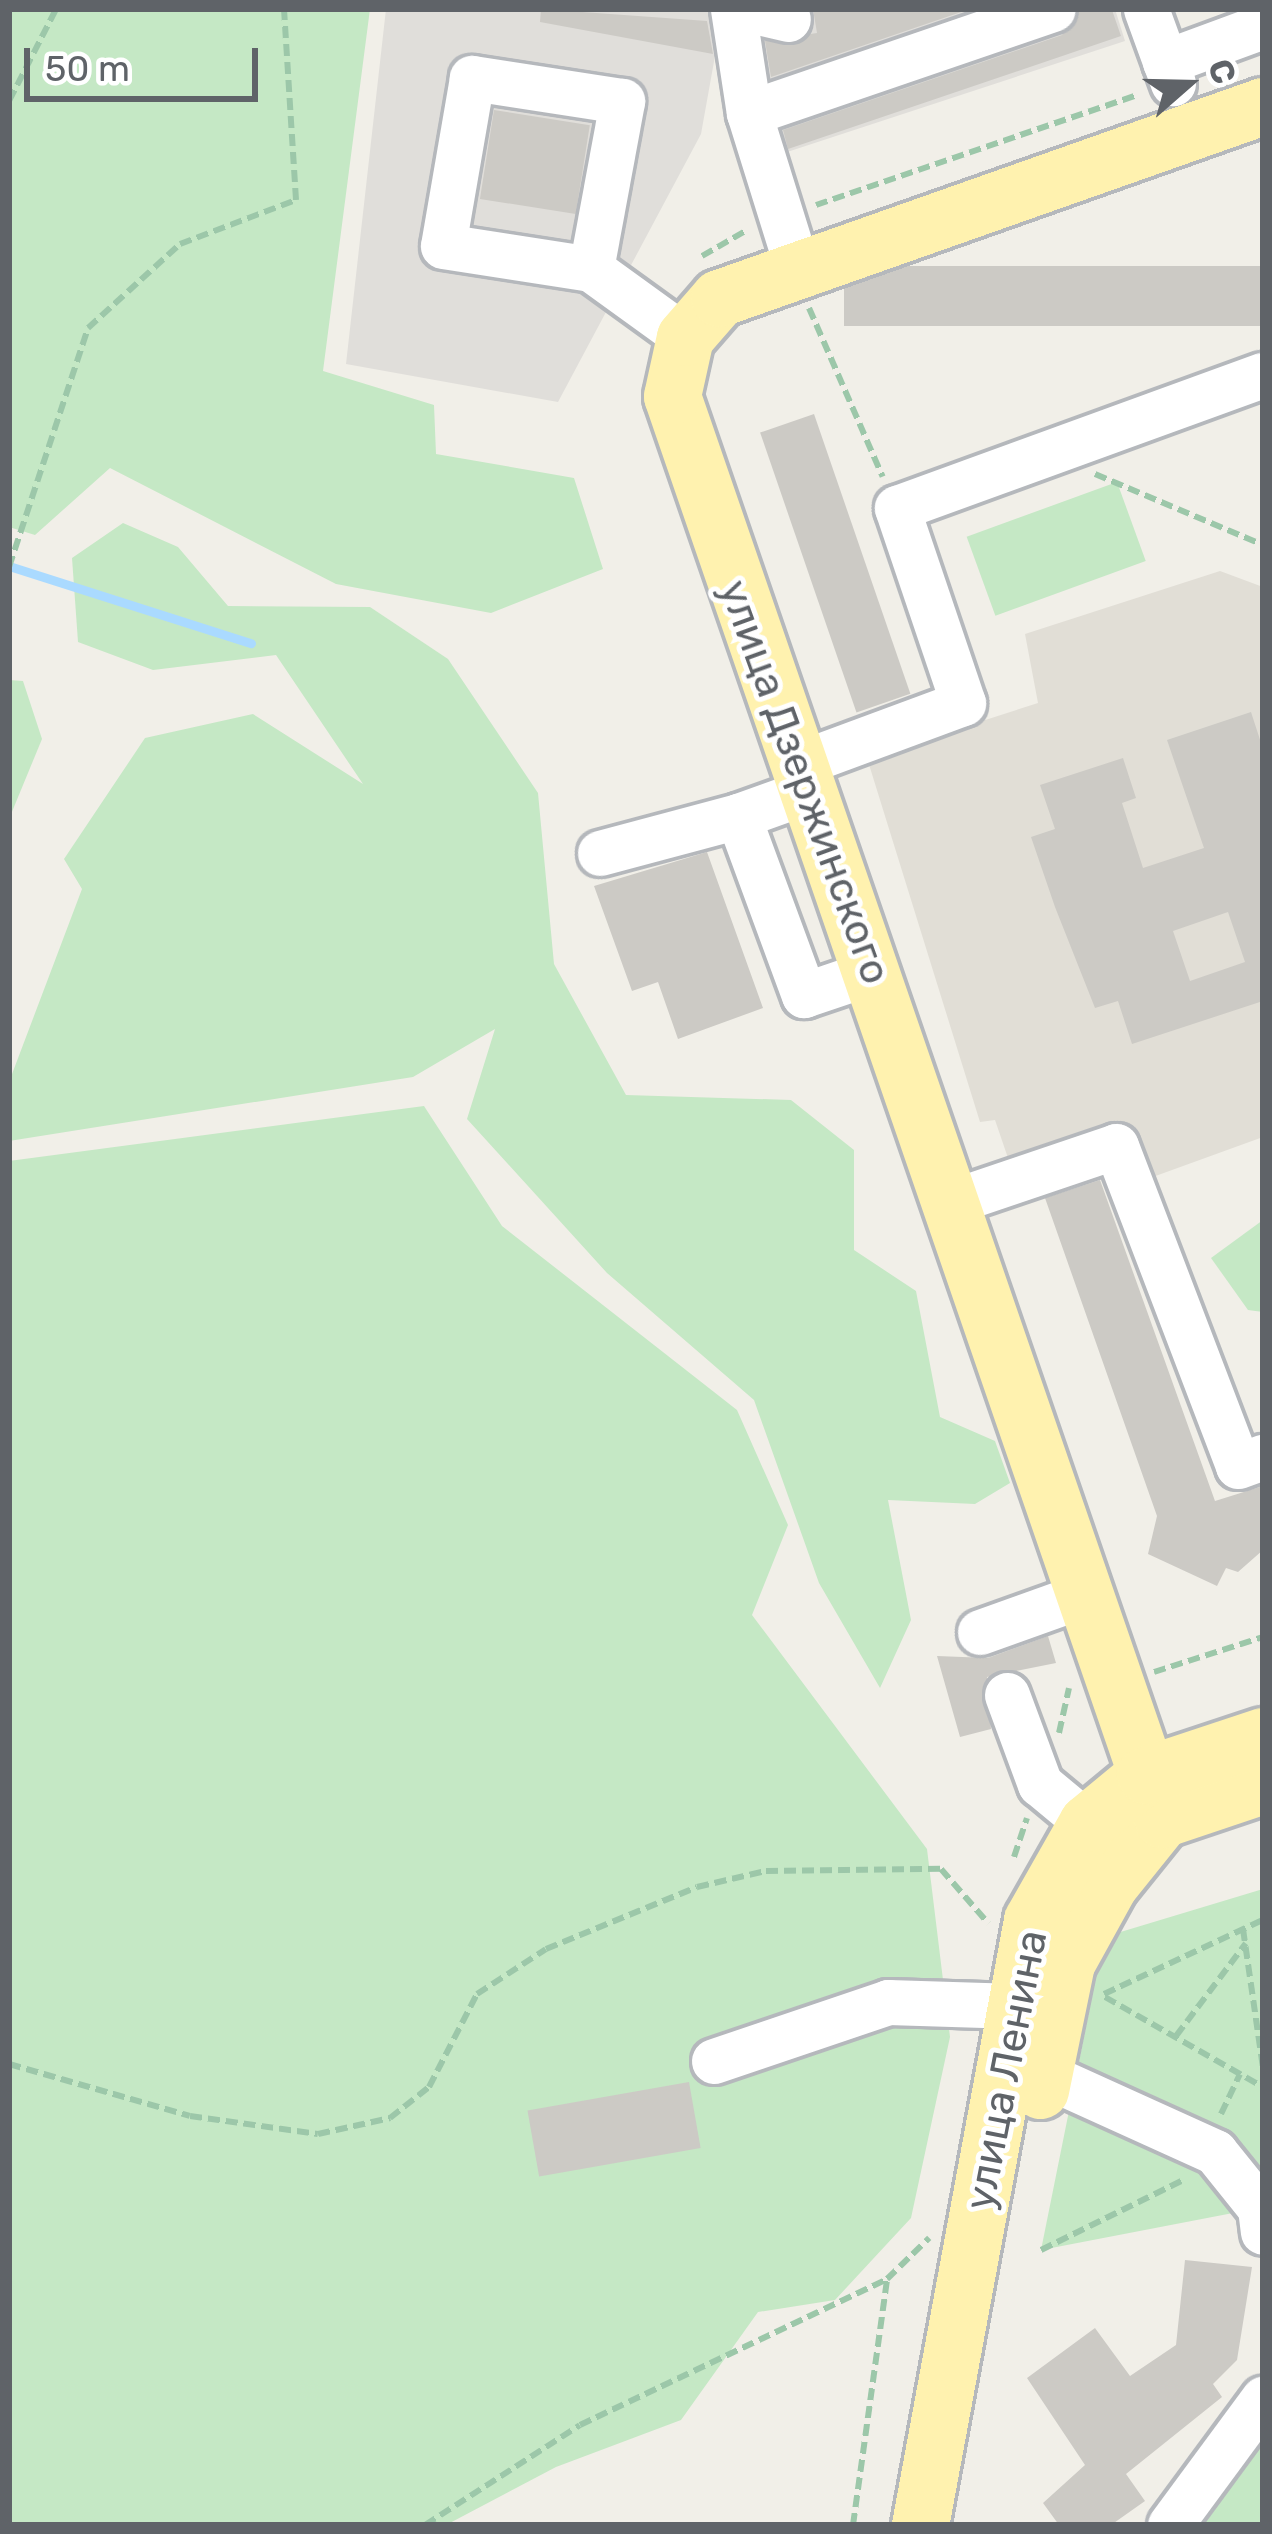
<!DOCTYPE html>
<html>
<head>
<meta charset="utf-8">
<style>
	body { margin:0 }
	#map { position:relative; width:1272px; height:2534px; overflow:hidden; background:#f1efe8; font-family:Rubik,sans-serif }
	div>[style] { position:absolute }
	.industrial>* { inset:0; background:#e0deda }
	.education>* { inset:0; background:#e1ded6 }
	.green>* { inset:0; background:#c5e8c5; transform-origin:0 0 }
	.stream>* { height:9px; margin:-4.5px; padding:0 4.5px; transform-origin:4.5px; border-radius:4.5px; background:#aadaff }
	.building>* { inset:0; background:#cccac5; transform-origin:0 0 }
	.path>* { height:6px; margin-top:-3px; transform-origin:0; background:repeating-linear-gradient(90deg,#9cc7a9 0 12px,transparent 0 18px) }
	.roads { filter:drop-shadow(3px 0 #b5b8bc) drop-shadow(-3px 0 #b5b8bc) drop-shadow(0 3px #b5b8bc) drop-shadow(0 -3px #b5b8bc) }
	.minor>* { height:45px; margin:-22.5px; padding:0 22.5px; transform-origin:22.5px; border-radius:22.5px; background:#fff }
	.major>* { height:57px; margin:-28.5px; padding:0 28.5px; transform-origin:28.5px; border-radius:28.5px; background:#fff2af }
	span { translate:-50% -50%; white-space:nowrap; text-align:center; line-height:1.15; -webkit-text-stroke:10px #fff; paint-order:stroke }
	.street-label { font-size:42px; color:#5f6368 }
	.frame { position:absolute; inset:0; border:12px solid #5f6368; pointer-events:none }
	.north { position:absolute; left:1128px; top:24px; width:120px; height:120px; -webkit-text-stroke:9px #fff; paint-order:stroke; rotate:70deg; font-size:33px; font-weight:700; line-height:48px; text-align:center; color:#5f6368 }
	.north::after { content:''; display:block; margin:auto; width:42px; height:54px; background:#5f6368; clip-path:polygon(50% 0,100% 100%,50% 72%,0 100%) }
	.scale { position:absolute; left:24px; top:48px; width:234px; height:54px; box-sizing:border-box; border:6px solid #5f6368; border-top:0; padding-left:15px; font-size:36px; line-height:42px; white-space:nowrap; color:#5f6368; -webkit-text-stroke:9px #fff; paint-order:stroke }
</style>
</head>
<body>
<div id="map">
	<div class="industrial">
		<div style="clip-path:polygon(386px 9px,1115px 9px,1125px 41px,772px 157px,715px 56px,701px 134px,558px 402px,346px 364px)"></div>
	</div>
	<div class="education">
		<div style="clip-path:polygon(1220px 571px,1263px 587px,1263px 1137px,1150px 1178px,1125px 1122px,1008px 1158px,995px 1120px,980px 1122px,867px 758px,1038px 703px,1025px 634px)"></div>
	</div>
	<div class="green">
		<div style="clip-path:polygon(9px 9px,370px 9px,323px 371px,434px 405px,436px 454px,574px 478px,603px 569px,491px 613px,336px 584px,110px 468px,35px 535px,9px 527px)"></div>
		<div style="left:1117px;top:482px;width:84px;height:160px;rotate:70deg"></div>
		<div style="clip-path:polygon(123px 523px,178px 547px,228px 606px,370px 607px,448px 659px,538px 793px,554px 964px,626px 1095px,791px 1100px,854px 1150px,854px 1250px,916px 1291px,940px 1417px,995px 1441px,1010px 1483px,975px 1504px,888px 1500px,911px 1620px,880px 1688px,819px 1583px,754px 1400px,607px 1273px,467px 1119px,495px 1029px,413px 1077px,9px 1141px,9px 1082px,82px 889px,64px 859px,145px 738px,253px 714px,363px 784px,276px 655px,153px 670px,78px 642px,72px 558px)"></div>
		<div style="clip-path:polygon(9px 680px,23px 681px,42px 739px,9px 819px)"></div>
		<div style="clip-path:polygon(424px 1106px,502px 1226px,737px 1410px,788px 1525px,752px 1615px,927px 1849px,950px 2037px,911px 2218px,835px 2300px,758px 2312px,681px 2420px,556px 2467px,446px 2525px,9px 2525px,9px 1161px)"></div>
		<div style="clip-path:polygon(1263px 1220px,1263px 1312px,1248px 1310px,1211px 1258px)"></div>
		<div style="clip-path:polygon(1263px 1889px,1263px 2290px,1259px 2208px,1041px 2250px,1104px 1937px)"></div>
		<div style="clip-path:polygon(1263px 2399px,1263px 2525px,1170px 2525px)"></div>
	</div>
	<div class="stream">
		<div style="left:9px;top:566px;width:254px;rotate:17.7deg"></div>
	</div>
	<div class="building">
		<div style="clip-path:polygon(541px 9px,707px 21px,713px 54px,540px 22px)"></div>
		<div style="clip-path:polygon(813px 9px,970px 9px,771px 77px,765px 41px,817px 33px)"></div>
		<div style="clip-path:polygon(1079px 9px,1112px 10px,1121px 36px,788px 149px,783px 130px,1062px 35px)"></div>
		<div style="left:494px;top:110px;width:97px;height:90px;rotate:9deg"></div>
		<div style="left:1263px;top:266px;width:60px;height:419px;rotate:90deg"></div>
		<div style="left:814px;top:414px;width:296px;height:57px;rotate:71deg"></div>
		<div style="clip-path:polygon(evenodd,1251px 712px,1263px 749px,1263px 1001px,1132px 1044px,1118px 1001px,1095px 1008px,1055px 907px,1031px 837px,1055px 829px,1040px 785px,1123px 758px,1136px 798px,1122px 803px,1143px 868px,1204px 848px,1167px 740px,1251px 712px,1228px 912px,1245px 962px,1190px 981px,1173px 931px,1228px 912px)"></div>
		<div style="clip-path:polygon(707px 852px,763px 1008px,678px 1039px,658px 982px,632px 991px,594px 886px)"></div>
		<div style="clip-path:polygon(1100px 1180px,1215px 1501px,1263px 1486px,1263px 1550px,1238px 1572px,1226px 1568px,1217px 1586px,1148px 1554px,1157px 1516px,1045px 1198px)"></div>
		<div style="clip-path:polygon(1048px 1636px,1056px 1663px,987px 1677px,991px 1729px,960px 1737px,937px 1656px,988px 1658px)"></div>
		<div style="left:689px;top:2082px;width:67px;height:164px;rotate:80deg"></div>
		<div style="clip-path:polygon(1185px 2260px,1252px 2267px,1237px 2360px,1213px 2384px,1222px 2397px,1126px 2474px,1145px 2501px,1111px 2525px,1059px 2525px,1043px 2503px,1085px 2465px,1027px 2378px,1095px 2328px,1130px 2376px,1176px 2345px)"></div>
	</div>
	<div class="path">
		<div style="left:9px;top:101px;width:103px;rotate:-62.9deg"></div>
		<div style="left:816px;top:205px;width:340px;rotate:-18.9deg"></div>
		<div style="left:702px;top:256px;width:52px;rotate:-30deg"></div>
		<div style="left:809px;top:308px;width:184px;rotate:66.4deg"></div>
		<div style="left:1095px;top:474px;width:182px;rotate:22.9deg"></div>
		<div style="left:9px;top:567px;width:252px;rotate:-71.7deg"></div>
		<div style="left:88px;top:328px;width:125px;rotate:-42.4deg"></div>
		<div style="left:180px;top:244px;width:124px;rotate:-20.8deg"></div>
		<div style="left:296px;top:200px;width:191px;rotate:-93.6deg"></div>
		<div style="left:1154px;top:1672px;width:114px;rotate:-17.8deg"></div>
		<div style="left:1059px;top:1733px;width:46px;rotate:-77.5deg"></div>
		<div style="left:1014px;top:1857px;width:41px;rotate:-71.6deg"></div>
		<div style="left:1243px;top:1929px;width:140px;rotate:81.8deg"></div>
		<div style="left:1104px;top:1994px;width:175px;rotate:-25deg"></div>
		<div style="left:1105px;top:1997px;width:182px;rotate:29.7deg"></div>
		<div style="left:1176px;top:2036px;width:116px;rotate:-53deg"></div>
		<div style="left:9px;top:2064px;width:188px;rotate:16deg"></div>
		<div style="left:190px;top:2116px;width:129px;rotate:8deg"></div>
		<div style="left:318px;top:2134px;width:74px;rotate:-12.5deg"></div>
		<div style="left:390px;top:2118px;width:50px;rotate:-38.5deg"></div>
		<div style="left:429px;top:2087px;width:105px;rotate:-62.7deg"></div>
		<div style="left:477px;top:1994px;width:82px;rotate:-33.1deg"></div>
		<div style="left:546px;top:1949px;width:163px;rotate:-22.3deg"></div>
		<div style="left:697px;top:1887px;width:71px;rotate:-13.1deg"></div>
		<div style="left:766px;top:1871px;width:175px;rotate:-0.7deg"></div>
		<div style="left:941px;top:1869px;width:72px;rotate:49deg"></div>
		<div style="left:1221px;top:2114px;width:44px;rotate:-64.6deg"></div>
		<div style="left:1041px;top:2250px;width:158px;rotate:-26.2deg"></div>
		<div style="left:425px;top:2525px;width:184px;rotate:-32.8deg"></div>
		<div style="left:580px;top:2425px;width:340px;rotate:-25.4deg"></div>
		<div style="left:887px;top:2279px;width:59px;rotate:-44.3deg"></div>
		<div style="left:853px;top:2525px;width:248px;rotate:-82.1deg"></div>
	</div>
	<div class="roads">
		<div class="minor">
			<div style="left:733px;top:9px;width:105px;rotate:81.3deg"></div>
			<div style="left:749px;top:113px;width:158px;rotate:72.7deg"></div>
			<div style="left:746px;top:9px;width:43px;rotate:13.4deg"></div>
			<div style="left:1146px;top:9px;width:79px;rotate:70deg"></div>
			<div style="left:1165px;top:62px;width:104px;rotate:-20.2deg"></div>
			<div style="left:749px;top:113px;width:321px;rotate:-18.9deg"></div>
			<div style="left:591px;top:269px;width:171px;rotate:-79.5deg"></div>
			<div style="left:622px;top:101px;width:152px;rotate:-171.3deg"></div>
			<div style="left:472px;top:78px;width:170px;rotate:99.8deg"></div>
			<div style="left:443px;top:246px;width:150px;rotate:8.8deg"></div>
			<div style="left:591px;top:269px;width:116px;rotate:35.9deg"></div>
			<div style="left:798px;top:764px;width:176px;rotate:-20.3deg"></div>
			<div style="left:963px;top:703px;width:206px;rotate:-108.7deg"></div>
			<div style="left:897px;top:508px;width:389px;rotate:-20deg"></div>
			<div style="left:808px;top:791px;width:74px;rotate:160.3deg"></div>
			<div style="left:738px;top:816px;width:191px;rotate:69.8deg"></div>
			<div style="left:804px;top:995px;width:72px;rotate:-18.7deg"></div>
			<div style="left:600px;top:853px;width:143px;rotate:-15deg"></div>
			<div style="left:951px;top:1202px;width:174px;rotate:-18.7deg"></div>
			<div style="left:1116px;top:1146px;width:342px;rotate:69.1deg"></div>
			<div style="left:1238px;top:1466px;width:27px;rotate:-20deg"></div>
			<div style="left:980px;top:1632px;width:113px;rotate:-19.7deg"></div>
			<div style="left:1007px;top:1695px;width:95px;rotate:69.7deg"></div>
			<div style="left:1040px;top:1784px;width:61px;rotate:39.7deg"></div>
			<div style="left:714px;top:2061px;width:184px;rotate:-18.7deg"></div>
			<div style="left:888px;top:2002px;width:128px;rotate:1.8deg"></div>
			<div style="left:1043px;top:2074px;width:189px;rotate:24.4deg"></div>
			<div style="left:1215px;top:2152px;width:72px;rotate:51.2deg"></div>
			<div style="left:1260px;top:2208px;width:24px;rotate:83deg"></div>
			<div style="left:1170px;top:2525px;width:157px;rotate:-53.6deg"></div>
		</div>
		<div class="major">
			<div style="left:1162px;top:1819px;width:1505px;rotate:-109deg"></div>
			<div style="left:672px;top:396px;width:60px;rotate:-77.6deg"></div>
			<div style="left:685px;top:337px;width:52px;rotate:-48.9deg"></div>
			<div style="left:719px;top:298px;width:577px;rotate:-19.44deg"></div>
			<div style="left:1040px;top:2090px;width:130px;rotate:-78.4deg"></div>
			<div style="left:1066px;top:1963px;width:89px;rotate:-61.1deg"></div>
			<div style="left:1109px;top:1885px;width:85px;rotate:-51.2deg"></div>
			<div style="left:1162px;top:1819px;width:107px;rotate:-18.6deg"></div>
			<div style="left:920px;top:2525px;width:615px;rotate:-79.51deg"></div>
			<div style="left:1032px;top:1920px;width:112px;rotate:-60.4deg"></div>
			<div style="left:1087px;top:1823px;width:75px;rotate:-39.6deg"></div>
			<div style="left:1145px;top:1775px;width:124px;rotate:-18.3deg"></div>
		</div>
	</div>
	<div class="street-label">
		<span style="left:805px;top:782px;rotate:70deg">улица Дзержинского</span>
		<span style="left:1006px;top:2070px;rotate:-79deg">улица Ленина</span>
	</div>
	<div class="frame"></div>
	<div class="north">С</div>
	<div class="scale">50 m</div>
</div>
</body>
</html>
